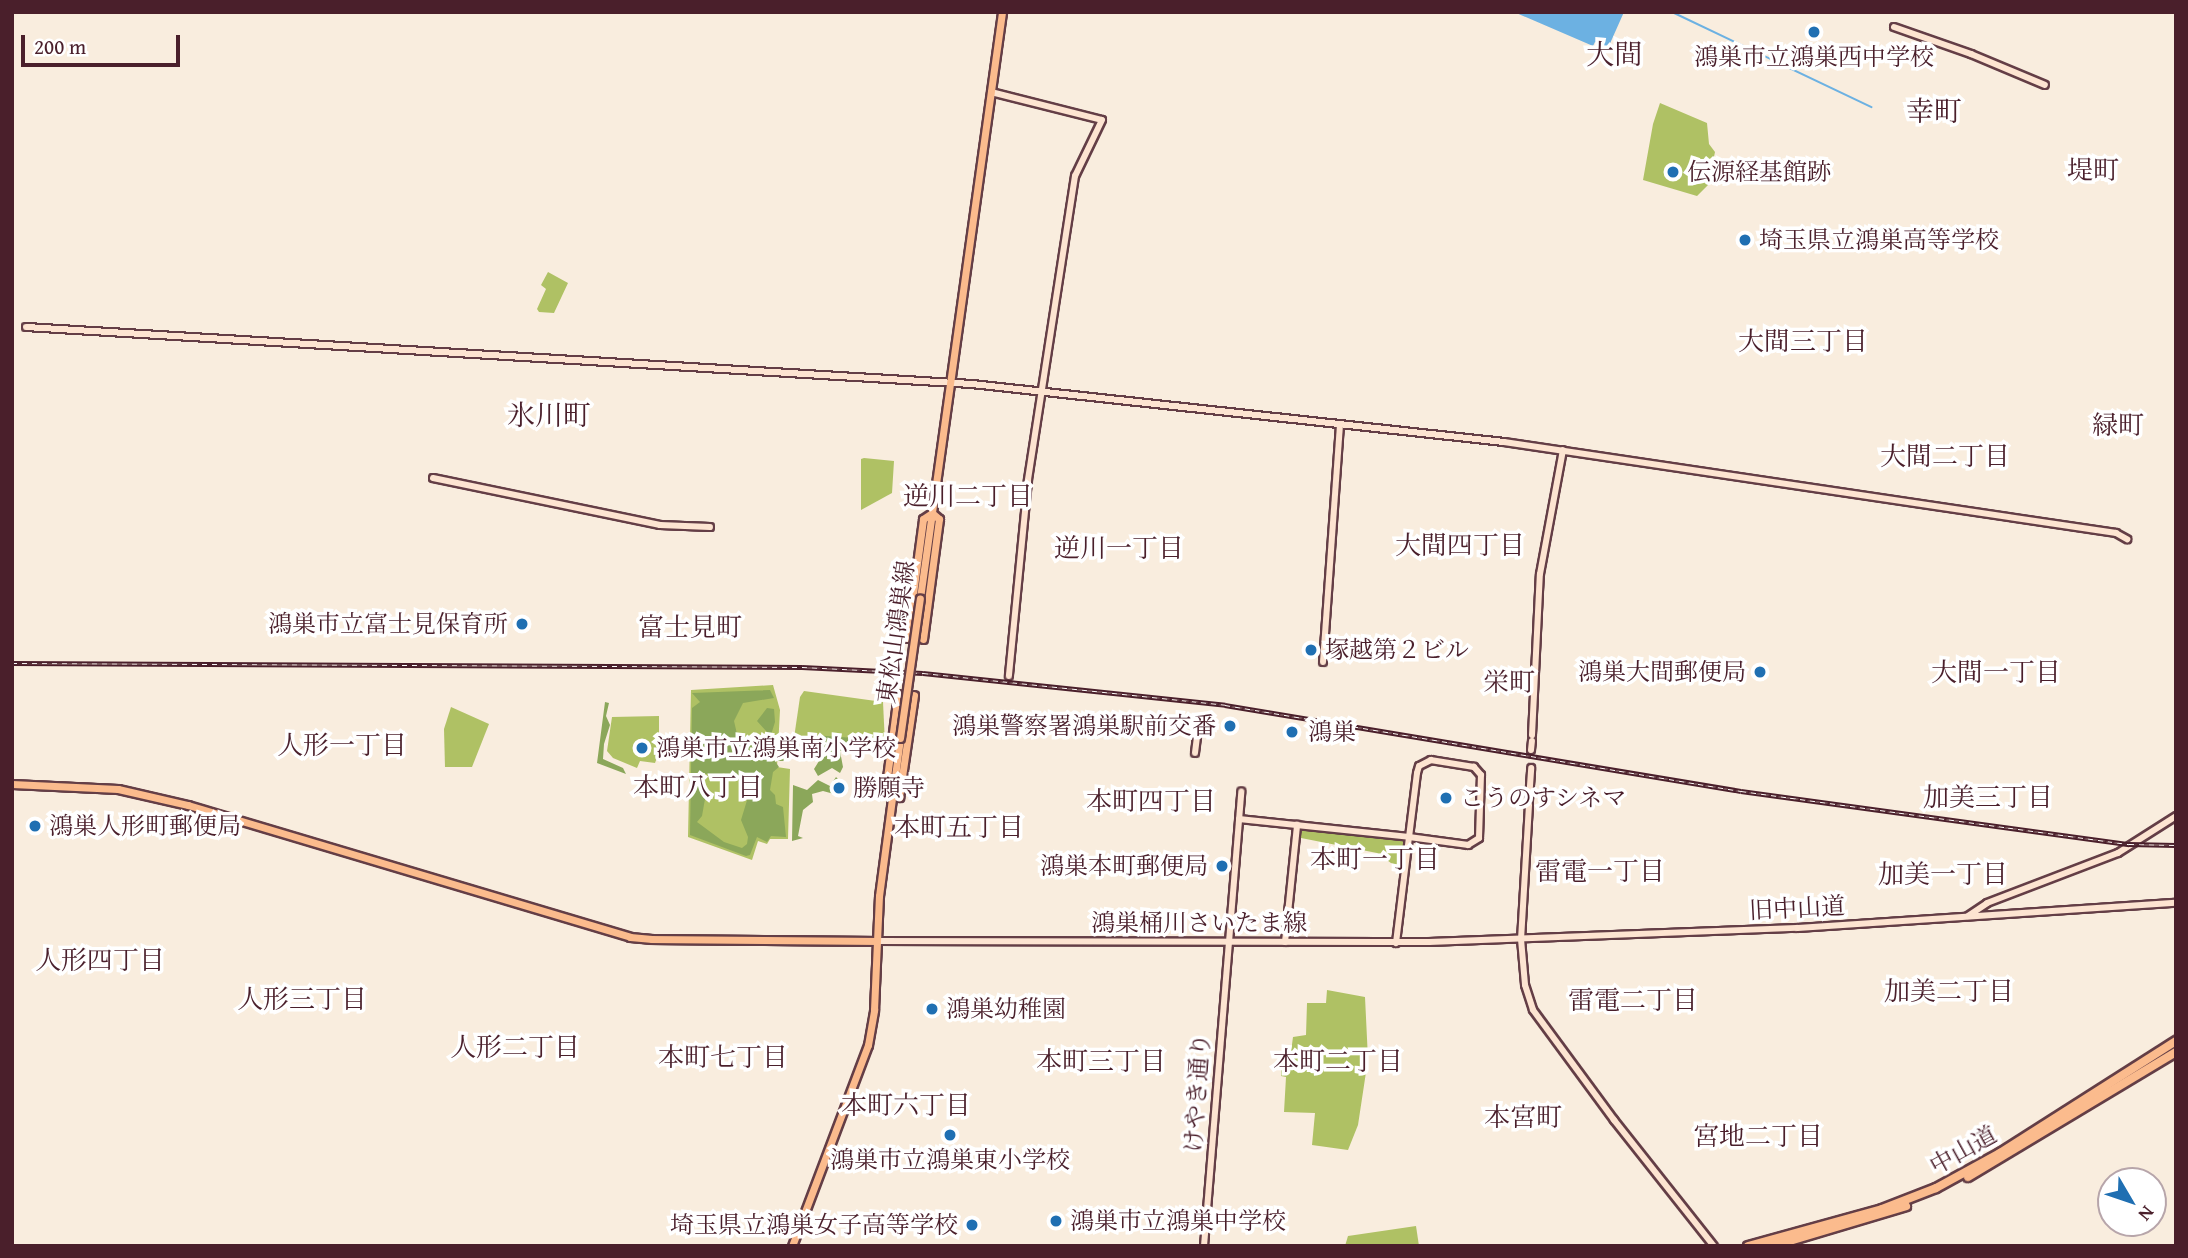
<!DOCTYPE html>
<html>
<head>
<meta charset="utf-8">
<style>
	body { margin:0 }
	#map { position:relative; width:2188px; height:1258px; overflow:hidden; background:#f9edde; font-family:"Gentium Book Plus","Noto Serif JP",serif }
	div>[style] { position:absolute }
	.green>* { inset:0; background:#afc164 }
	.forest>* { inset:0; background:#8ba75a }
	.water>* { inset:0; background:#6cb1e2 }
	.stream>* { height:2px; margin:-1px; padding:0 1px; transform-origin:1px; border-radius:1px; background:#6cb1e2 }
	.secondary-tunnel>* { height:6px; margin-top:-3px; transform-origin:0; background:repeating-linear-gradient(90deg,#d6c4ba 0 6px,transparent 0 9px) }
	.roads { filter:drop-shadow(2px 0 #643e46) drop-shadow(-2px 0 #643e46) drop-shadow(0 2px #643e46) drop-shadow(0 -2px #643e46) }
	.secondary>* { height:6px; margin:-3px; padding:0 3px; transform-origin:3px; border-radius:3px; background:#fde4d1 }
	.primary>* { height:7px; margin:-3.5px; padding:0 3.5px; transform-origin:3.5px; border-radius:3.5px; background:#fbbb8d }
	.highway>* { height:8px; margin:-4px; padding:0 4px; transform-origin:4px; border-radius:4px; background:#fbbb8d }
	.rail>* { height:4.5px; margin-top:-2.25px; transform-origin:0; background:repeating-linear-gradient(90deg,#fff 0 5px,#4a1f2b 0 10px); box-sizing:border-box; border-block:2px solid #4a1f2b }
	.bridges { filter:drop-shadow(2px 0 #643e46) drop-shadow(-2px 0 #643e46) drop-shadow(0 2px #643e46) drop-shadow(0 -2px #643e46) }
	.primary-bridge>* { height:7px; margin:-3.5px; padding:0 3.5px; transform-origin:3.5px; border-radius:3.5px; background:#fbbb8d }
	.dots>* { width:19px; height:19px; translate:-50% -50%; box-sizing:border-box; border:4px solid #fff; border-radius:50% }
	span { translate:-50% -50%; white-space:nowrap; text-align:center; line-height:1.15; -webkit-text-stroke:7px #fff; paint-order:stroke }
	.poi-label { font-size:24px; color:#4a1f2b }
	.left { translate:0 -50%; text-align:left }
	.right { translate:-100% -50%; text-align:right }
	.street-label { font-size:24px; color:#4a1f2b }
	.neighbourhood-label { font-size:26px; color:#4a1f2b }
	.quarter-label { font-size:28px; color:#4a1f2b }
	.frame { position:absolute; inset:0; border:14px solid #4a1f2b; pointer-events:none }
	.north { position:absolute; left:2097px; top:1167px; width:70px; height:70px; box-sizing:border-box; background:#fff; border:2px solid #b7a5aa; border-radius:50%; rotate:129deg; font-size:19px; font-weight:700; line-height:28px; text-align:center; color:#4a1f2b }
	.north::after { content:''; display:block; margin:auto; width:24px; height:32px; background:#1f6fb2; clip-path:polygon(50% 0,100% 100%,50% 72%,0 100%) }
	.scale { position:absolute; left:21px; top:35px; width:159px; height:32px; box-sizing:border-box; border:4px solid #4a1f2b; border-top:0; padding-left:9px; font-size:21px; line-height:24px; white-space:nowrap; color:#4a1f2b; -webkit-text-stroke:5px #fff; paint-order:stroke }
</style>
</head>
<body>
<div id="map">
	<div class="green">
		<div style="clip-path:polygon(1660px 103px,1707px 123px,1709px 144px,1715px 152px,1708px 185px,1697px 196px,1643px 180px,1653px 124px)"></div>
		<div style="clip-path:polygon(548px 272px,568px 283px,554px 313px,539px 312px,537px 309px,546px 289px,541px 285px)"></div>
		<div style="clip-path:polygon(864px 458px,894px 461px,892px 493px,861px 510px,861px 459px)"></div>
		<div style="clip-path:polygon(773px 685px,780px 710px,777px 767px,790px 769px,788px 839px,770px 839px,767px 844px,758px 841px,752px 860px,688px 837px,691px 690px)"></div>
		<div style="clip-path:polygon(804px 691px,883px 702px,885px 744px,794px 738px,800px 697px)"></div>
		<div style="clip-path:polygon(451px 707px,489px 724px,472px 767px,445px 767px,444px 729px)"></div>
		<div style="clip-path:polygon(659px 716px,659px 752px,655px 763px,640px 761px,637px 768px,613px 758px,607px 751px,612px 717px)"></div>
		<div style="clip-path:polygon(1297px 825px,1409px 837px,1405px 867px,1391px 863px,1377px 853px,1296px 837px)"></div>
		<div style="clip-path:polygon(1327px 990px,1365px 997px,1368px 1059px,1358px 1125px,1348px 1150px,1312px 1145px,1315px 1113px,1284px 1112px,1286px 1077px,1281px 1076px,1281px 1061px,1290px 1059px,1293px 1037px,1306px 1035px,1307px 1003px,1326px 1003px)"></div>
		<div style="clip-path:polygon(1416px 1226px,1419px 1246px,1345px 1246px,1348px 1236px)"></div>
	</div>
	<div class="forest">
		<div style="clip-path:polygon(evenodd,770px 690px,774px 698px,743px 703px,734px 721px,737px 734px,744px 741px,763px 737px,767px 732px,757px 721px,767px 708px,774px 709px,775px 722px,771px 735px,775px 739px,776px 752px,787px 754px,789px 761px,775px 761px,779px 767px,773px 772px,770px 790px,775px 795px,776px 804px,783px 807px,786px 837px,771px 836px,767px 842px,757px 837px,750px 855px,746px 856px,690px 835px,692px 708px,700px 702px,692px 693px,770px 690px,701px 773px,718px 776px,724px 773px,727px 777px,752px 784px,741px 820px,748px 837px,747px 844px,742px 848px,724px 842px,697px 822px,702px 816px,705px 799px,701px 773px)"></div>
		<div style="clip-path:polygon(605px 702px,609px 703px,606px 716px,610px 725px,604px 744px,603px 759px,623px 768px,626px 774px,597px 763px)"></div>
		<div style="clip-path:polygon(813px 735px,867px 739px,868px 745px,861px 750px,840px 751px,843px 767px,840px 773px,832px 768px,818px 776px,814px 769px,819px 761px,810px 751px)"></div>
		<div style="clip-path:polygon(836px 777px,843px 784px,840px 789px,834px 794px,823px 791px,812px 794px,813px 802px,803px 810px,798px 836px,803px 838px,792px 841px,793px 785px,807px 790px,818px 780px,830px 786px)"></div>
	</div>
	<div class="water">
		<div style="clip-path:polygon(1514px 12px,1624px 12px,1608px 48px,1595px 42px,1593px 46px)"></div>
	</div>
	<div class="stream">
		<div style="left:1672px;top:12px;width:221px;rotate:25.5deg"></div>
	</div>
	<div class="secondary-tunnel">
		<div style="left:1531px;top:768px;width:18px;rotate:-90deg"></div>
	</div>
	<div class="roads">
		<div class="secondary">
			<div style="left:1894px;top:27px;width:82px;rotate:19.3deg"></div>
			<div style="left:1971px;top:54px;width:80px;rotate:22.7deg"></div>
			<div style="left:991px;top:92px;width:114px;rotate:14.2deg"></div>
			<div style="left:1102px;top:120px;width:62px;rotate:115.7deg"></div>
			<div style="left:1075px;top:176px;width:309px;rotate:98.8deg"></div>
			<div style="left:1028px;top:481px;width:196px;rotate:95.6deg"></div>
			<div style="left:26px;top:327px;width:948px;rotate:3.45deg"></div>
			<div style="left:972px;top:384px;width:535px;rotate:6.22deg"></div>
			<div style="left:1504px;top:442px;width:619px;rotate:8.46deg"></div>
			<div style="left:2116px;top:533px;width:13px;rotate:29deg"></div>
			<div style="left:433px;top:478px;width:232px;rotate:11.7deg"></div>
			<div style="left:660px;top:525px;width:50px;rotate:2.3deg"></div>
			<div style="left:1323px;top:662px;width:237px;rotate:-85.9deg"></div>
			<div style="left:1532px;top:735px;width:161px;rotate:-87.2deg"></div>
			<div style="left:1540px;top:574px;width:126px;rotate:-79.5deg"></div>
			<div style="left:1531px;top:750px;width:9px;rotate:-84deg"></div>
			<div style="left:1195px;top:753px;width:25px;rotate:-83deg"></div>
			<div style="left:1529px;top:800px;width:32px;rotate:-86deg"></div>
			<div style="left:1529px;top:805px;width:134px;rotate:93.4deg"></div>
			<div style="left:1521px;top:939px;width:46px;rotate:85deg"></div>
			<div style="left:1525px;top:985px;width:26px;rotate:72deg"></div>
			<div style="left:1533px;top:1010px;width:137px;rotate:53.6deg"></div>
			<div style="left:1614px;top:1120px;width:161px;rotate:51.6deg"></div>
			<div style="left:1239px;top:819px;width:171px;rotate:6deg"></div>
			<div style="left:1409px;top:837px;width:60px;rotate:7.7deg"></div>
			<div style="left:1468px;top:845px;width:13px;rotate:-32deg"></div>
			<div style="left:1479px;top:838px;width:63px;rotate:-88.2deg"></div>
			<div style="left:1481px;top:775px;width:11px;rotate:-131deg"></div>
			<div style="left:1474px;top:767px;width:44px;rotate:-170.8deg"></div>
			<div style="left:1431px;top:760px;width:13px;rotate:153deg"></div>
			<div style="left:1419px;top:766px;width:7px;rotate:106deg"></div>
			<div style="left:1417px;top:773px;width:64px;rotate:97.1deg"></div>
			<div style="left:1409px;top:837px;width:107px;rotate:97deg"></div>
			<div style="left:1968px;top:916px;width:23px;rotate:-34deg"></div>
			<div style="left:1987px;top:903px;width:140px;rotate:-20.9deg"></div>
			<div style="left:2118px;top:853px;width:69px;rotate:-32.5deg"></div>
			<div style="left:876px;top:941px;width:553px;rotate:0.1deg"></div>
			<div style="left:1429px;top:942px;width:368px;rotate:-2.2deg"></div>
			<div style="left:1797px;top:928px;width:380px;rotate:-3.8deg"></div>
			<div style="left:1285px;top:942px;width:118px;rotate:-84.1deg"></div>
			<div style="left:1204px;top:1246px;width:456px;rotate:-85.3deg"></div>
		</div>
		<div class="primary">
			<div style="left:920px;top:598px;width:592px;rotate:-82.03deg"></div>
			<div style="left:907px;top:638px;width:120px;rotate:-82.3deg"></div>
			<div style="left:923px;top:519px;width:11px;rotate:-34deg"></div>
			<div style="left:923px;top:639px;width:121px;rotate:-82.4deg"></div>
			<div style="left:939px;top:519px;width:9px;rotate:-139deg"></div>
			<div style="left:898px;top:694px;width:100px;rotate:97.5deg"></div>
			<div style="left:885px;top:793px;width:15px;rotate:16deg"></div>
			<div style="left:899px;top:797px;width:103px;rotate:-81.6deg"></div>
			<div style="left:12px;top:784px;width:106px;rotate:2.7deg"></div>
			<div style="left:118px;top:789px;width:72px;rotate:12.9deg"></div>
			<div style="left:188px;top:805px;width:461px;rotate:16.6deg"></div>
			<div style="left:630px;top:937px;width:22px;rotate:5deg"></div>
			<div style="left:652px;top:939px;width:224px;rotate:0.5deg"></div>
			<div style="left:792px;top:1246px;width:215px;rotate:-69.3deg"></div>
			<div style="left:868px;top:1045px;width:36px;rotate:-80deg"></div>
			<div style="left:874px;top:1010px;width:114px;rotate:-87.5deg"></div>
			<div style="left:879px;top:896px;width:159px;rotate:-82.4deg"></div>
		</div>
		<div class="highway">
			<div style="left:1968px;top:1177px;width:243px;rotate:-31deg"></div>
			<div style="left:1748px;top:1246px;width:139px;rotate:-15.4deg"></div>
			<div style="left:1882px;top:1209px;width:58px;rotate:-21.3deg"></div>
			<div style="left:1936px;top:1188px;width:73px;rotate:-28.7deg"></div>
			<div style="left:2000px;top:1153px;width:209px;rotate:-32.5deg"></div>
			<div style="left:1773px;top:1246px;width:139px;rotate:-16.7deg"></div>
		</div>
	</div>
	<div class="rail">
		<div style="left:12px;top:663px;width:790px;rotate:0.29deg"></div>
		<div style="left:802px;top:667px;width:121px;rotate:2.8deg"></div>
		<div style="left:923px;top:673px;width:304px;rotate:6deg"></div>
		<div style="left:1225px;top:705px;width:523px;rotate:9.46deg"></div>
		<div style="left:1741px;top:791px;width:392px;rotate:7.8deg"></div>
		<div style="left:2129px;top:844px;width:47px;rotate:1.2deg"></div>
	</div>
	<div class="bridges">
		<div class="primary-bridge">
			<div style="left:900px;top:738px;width:141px;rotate:-81.9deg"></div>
		</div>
	</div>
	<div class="dots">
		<div style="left:1814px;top:32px;background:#1f6fb2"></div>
		<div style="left:1673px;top:172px;background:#1f6fb2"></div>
		<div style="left:1745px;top:240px;background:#1f6fb2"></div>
		<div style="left:522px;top:624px;background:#1f6fb2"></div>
		<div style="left:1311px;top:650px;background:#1f6fb2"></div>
		<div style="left:1760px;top:672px;background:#1f6fb2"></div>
		<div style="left:1230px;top:726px;background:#1f6fb2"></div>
		<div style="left:1292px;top:732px;background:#1f6fb2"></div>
		<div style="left:642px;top:748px;background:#1f6fb2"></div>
		<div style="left:839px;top:788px;background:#1f6fb2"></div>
		<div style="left:1446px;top:798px;background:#1f6fb2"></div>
		<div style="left:35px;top:826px;background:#1f6fb2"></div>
		<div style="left:1222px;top:866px;background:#1f6fb2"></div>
		<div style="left:932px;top:1009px;background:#1f6fb2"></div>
		<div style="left:950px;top:1135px;background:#1f6fb2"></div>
		<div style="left:1056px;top:1221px;background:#1f6fb2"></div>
		<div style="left:972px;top:1225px;background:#1f6fb2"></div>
	</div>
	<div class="poi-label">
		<span style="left:1814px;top:57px">鴻巣市立鴻巣西中学校</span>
		<span class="left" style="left:1687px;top:172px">伝源経基館跡</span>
		<span class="left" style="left:1759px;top:240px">埼玉県立鴻巣高等学校</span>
		<span class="right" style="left:508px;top:624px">鴻巣市立富士見保育所</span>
		<span class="left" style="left:1325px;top:650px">塚越第２ビル</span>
		<span class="right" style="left:1746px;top:672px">鴻巣大間郵便局</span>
		<span class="right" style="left:1216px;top:726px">鴻巣警察署鴻巣駅前交番</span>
		<span class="left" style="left:1308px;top:732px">鴻巣</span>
		<span class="left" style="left:656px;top:748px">鴻巣市立鴻巣南小学校</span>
		<span class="left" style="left:853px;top:788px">勝願寺</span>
		<span class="left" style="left:1460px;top:798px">こうのすシネマ</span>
		<span class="left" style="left:49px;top:826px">鴻巣人形町郵便局</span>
		<span class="right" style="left:1208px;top:866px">鴻巣本町郵便局</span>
		<span class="left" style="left:946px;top:1009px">鴻巣幼稚園</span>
		<span style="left:950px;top:1160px">鴻巣市立鴻巣東小学校</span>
		<span class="left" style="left:1070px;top:1221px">鴻巣市立鴻巣中学校</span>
		<span class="right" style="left:958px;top:1225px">埼玉県立鴻巣女子高等学校</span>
	</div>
	<div class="street-label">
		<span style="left:896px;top:632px;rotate:-82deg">東松山鴻巣線</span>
		<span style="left:1797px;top:908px;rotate:-3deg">旧中山道</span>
		<span style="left:1199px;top:923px">鴻巣桶川さいたま線</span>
		<span style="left:1197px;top:1093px;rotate:-86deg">けやき通り</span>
		<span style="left:1963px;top:1150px;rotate:-29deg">中山道</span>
	</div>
	<div class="neighbourhood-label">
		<span style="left:2093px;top:170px">堤町</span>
		<span style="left:1803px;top:341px">大間三丁目</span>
		<span style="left:2118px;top:425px">緑町</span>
		<span style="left:1945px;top:456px">大間二丁目</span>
		<span style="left:968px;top:496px">逆川二丁目</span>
		<span style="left:1460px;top:545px">大間四丁目</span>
		<span style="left:1119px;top:548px">逆川一丁目</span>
		<span style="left:690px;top:627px">富士見町</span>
		<span style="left:1996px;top:672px">大間一丁目</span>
		<span style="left:1509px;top:682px">栄町</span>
		<span style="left:342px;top:745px">人形一丁目</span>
		<span style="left:698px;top:787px">本町八丁目</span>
		<span style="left:1988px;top:797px">加美三丁目</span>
		<span style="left:1151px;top:801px">本町四丁目</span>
		<span style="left:959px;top:827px">本町五丁目</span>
		<span style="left:1375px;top:859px">本町一丁目</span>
		<span style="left:1600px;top:871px">雷電一丁目</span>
		<span style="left:1943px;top:874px">加美一丁目</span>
		<span style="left:100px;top:960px">人形四丁目</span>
		<span style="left:1949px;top:991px">加美二丁目</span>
		<span style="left:302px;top:999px">人形三丁目</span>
		<span style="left:1633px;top:1000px">雷電二丁目</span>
		<span style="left:515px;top:1047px">人形二丁目</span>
		<span style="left:723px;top:1057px">本町七丁目</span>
		<span style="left:1101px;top:1061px">本町三丁目</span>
		<span style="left:1338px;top:1061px">本町二丁目</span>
		<span style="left:906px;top:1105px">本町六丁目</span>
		<span style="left:1523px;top:1117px">本宮町</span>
		<span style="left:1758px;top:1136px">宮地二丁目</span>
	</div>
	<div class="quarter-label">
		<span style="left:1614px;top:54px">大間</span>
		<span style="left:1934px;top:111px">幸町</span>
		<span style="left:549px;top:415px">氷川町</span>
	</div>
	<div class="frame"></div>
	<div class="north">N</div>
	<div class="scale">200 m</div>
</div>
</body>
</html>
